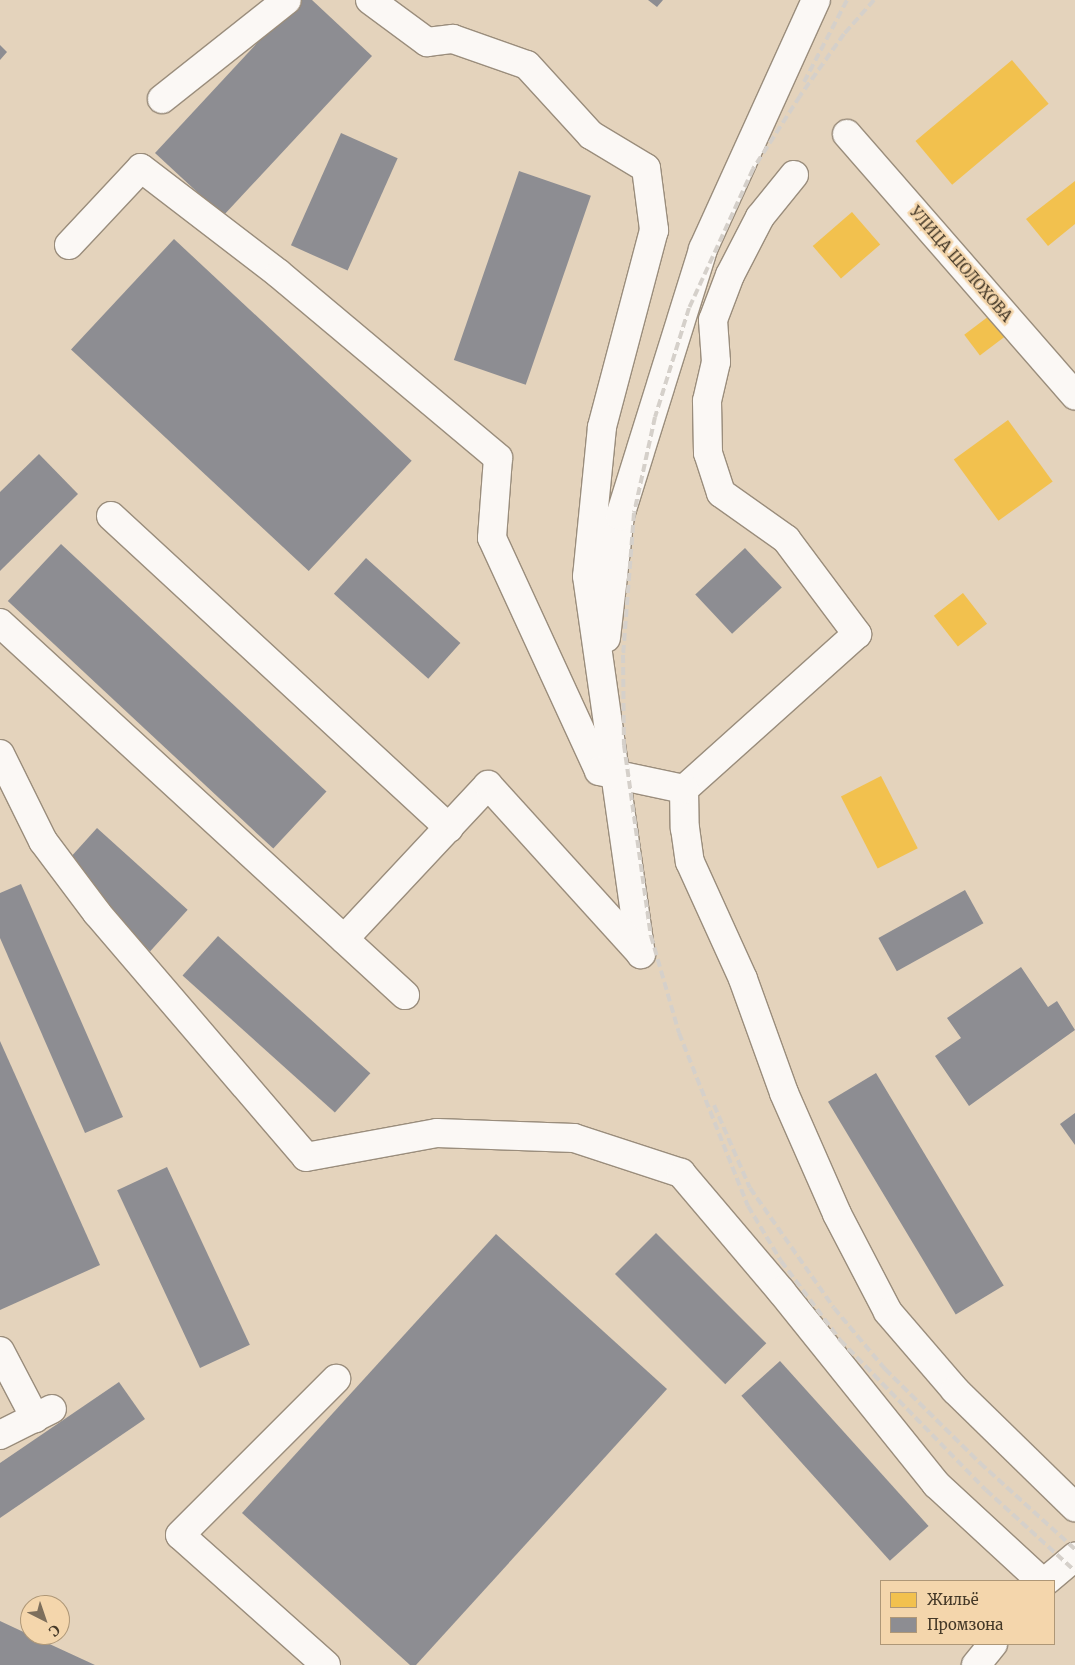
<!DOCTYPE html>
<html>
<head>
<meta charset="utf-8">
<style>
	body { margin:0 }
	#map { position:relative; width:1075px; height:1665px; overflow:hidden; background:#e4d3bc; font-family:Merriweather,serif }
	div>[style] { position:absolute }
	.homes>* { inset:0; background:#f2c14e; transform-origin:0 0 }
	.industry>* { inset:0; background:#8d8d92; transform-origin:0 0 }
	.roads { filter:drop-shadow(1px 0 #9a8d7c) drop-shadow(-1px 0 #9a8d7c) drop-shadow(0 1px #9a8d7c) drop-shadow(0 -1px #9a8d7c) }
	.minor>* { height:28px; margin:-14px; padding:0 14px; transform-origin:14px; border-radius:14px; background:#fbf8f5 }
	.rail>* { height:4px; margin-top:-2px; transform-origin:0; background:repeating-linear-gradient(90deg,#d5d0ca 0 8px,transparent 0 12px) }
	span { translate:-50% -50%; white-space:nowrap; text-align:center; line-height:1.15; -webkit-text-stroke:5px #f4d6ac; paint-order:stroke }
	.street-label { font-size:15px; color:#453928 }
	.legend { position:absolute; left:880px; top:1580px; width:175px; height:65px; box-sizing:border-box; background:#f4d6ac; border:1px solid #ae9777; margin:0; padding:6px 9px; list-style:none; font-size:15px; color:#453928 }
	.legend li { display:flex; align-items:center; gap:10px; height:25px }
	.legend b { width:25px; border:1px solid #ae9777 }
	.north { position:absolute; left:20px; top:1595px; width:50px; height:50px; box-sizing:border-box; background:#f4d6ac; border:1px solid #ae9777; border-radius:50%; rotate:139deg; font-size:14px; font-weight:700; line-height:20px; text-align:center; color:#453928 }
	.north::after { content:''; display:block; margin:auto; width:18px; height:22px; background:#7d6f5c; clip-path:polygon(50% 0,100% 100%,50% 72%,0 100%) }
</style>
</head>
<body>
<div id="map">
	<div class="homes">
		<div style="left:1012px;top:60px;width:57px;height:126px;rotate:50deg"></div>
		<div style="clip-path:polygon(1075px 181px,1075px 224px,1048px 246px,1026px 219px)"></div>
		<div style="left:852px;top:212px;width:43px;height:52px;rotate:49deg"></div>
		<div style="left:989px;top:316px;width:26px;height:31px;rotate:53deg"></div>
		<div style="left:1008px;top:420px;width:76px;height:67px;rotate:54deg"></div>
		<div style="left:963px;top:593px;width:39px;height:37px;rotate:52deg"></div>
		<div style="left:881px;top:776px;width:81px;height:45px;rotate:63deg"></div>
	</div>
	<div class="industry">
		<div style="clip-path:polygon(297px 0,312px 0,372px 56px,223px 216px,155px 153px)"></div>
		<div style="clip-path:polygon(648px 0,663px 0,657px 7px)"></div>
		<div style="clip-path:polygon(0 45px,7px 52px,0 60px)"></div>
		<div style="left:341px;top:133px;width:62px;height:123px;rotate:24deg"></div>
		<div style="left:519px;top:171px;width:76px;height:200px;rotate:19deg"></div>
		<div style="left:174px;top:239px;width:325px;height:151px;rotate:43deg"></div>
		<div style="clip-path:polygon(39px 454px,78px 494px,0 571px,0 492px)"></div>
		<div style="left:61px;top:544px;width:363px;height:78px;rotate:43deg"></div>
		<div style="left:745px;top:548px;width:54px;height:68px;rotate:47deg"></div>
		<div style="left:366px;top:558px;width:127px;height:48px;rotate:42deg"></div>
		<div style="left:97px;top:828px;width:122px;height:56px;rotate:42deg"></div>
		<div style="clip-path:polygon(21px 884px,123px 1117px,85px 1133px,0 938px,0 893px)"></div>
		<div style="left:965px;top:890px;width:38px;height:99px;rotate:61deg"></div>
		<div style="left:218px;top:936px;width:205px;height:53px;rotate:42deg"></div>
		<div style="clip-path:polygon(1021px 967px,1048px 1007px,1057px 1001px,1075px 1030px,969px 1106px,935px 1056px,961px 1038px,947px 1018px)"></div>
		<div style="clip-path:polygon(0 1041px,100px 1265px,0 1310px)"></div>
		<div style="left:876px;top:1073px;width:248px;height:56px;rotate:59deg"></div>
		<div style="clip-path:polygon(1075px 1113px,1075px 1145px,1060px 1124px)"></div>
		<div style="left:167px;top:1167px;width:196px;height:55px;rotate:65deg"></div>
		<div style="left:656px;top:1233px;width:156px;height:58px;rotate:45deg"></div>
		<div style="clip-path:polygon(496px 1234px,667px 1389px,416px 1665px,410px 1665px,242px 1513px)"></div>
		<div style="left:780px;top:1361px;width:222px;height:52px;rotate:48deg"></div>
		<div style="clip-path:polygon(119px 1382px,145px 1419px,0 1518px,0 1463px)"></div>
		<div style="clip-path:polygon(0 1621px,30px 1635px,95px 1665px,0 1665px)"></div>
	</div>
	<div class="roads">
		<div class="minor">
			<div style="left:370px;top:0;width:71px;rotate:36.4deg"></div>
			<div style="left:427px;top:42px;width:26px;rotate:-7deg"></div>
			<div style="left:453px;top:39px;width:78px;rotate:19.4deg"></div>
			<div style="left:527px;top:65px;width:95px;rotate:47.6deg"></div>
			<div style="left:591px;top:135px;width:64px;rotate:31deg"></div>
			<div style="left:646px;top:168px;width:63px;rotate:82.6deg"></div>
			<div style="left:654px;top:230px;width:204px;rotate:104.8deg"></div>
			<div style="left:602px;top:427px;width:150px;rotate:95.7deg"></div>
			<div style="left:587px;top:576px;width:382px;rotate:81.9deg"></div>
			<div style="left:162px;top:99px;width:159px;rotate:-38.4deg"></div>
			<div style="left:847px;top:134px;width:347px;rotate:48.9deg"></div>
			<div style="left:794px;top:175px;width:54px;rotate:129deg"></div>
			<div style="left:760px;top:217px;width:65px;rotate:117.3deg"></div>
			<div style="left:730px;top:275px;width:48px;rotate:110.7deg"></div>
			<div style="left:713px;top:320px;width:42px;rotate:85.9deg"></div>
			<div style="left:716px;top:362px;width:40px;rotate:103deg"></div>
			<div style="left:707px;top:401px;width:52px;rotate:88.9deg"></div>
			<div style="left:708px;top:453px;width:42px;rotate:72deg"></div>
			<div style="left:721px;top:493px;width:80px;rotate:35.3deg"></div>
			<div style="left:786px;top:539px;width:119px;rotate:53.2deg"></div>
			<div style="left:857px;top:634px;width:232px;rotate:138.1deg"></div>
			<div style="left:684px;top:789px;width:39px;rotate:89deg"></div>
			<div style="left:685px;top:828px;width:34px;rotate:82deg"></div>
			<div style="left:690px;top:862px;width:128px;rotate:65.6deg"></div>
			<div style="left:743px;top:979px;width:121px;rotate:70.2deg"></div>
			<div style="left:784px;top:1093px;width:132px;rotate:66.3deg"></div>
			<div style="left:837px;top:1214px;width:110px;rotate:62.5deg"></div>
			<div style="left:888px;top:1312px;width:103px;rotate:49.3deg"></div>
			<div style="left:955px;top:1390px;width:168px;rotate:44.3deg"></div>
			<div style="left:69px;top:245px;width:105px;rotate:-46.9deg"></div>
			<div style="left:141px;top:168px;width:174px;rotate:37.5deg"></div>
			<div style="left:279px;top:274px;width:286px;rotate:40deg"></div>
			<div style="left:498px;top:458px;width:80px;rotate:94.3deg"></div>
			<div style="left:492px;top:538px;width:256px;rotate:65.3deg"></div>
			<div style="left:599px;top:771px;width:87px;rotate:12deg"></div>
			<div style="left:111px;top:516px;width:460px;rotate:42.7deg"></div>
			<div style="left:0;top:623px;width:550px;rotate:42.57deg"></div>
			<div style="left:606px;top:638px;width:123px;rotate:-83.5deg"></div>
			<div style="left:620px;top:516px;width:280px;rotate:-72.7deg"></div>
			<div style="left:703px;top:249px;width:273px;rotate:-65.6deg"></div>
			<div style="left:0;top:754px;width:97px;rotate:63.7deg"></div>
			<div style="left:43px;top:841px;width:90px;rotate:53.1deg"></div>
			<div style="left:97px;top:913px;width:321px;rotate:49.4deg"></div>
			<div style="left:306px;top:1157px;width:133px;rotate:-10.4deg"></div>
			<div style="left:437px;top:1133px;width:137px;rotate:2.1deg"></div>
			<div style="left:574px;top:1138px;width:113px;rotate:18.1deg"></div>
			<div style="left:681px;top:1173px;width:155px;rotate:49.7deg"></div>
			<div style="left:781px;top:1291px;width:248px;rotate:51.2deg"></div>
			<div style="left:936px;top:1484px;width:143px;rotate:42.7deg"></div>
			<div style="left:344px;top:939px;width:211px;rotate:-46.9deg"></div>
			<div style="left:488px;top:785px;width:228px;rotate:47.8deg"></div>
			<div style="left:0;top:1351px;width:76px;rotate:62.4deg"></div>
			<div style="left:0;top:1435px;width:58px;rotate:-26.6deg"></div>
			<div style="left:1046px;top:1581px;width:38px;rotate:-40deg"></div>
			<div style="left:326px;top:1665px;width:195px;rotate:-138.3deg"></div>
			<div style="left:180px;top:1535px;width:221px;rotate:-45deg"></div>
			<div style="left:976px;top:1665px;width:27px;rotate:-51deg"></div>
		</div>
	</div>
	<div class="rail">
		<div style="left:874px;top:0;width:45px;rotate:131.4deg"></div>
		<div style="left:844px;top:34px;width:76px;rotate:125.4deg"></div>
		<div style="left:800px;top:96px;width:87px;rotate:122.8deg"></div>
		<div style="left:753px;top:169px;width:153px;rotate:114.7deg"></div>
		<div style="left:689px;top:308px;width:114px;rotate:107.3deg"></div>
		<div style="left:655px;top:417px;width:98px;rotate:102.3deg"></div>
		<div style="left:634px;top:513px;width:142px;rotate:94.4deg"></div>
		<div style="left:623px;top:655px;width:90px;rotate:89.4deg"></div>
		<div style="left:624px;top:745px;width:193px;rotate:82deg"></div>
		<div style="left:651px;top:936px;width:101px;rotate:73.9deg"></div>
		<div style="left:679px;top:1033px;width:186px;rotate:68.3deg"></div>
		<div style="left:748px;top:1206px;width:64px;rotate:59deg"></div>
		<div style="left:781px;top:1261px;width:99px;rotate:53.2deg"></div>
		<div style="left:840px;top:1340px;width:209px;rotate:45.8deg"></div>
		<div style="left:986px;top:1490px;width:120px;rotate:42.3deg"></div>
		<div style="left:804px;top:82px;width:93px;rotate:-62.3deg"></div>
		<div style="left:714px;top:1105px;width:90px;rotate:66.6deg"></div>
		<div style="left:750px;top:1188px;width:146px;rotate:55deg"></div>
		<div style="left:834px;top:1308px;width:80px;rotate:50.1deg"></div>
		<div style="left:885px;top:1369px;width:134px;rotate:44.7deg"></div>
		<div style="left:980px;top:1463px;width:128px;rotate:42.2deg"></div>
	</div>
	<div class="street-label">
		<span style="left:961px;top:264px;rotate:49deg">УЛИЦА ШОЛОХОВА</span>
	</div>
	<ul class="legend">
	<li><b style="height:14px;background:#f2c14e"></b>Жильё</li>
	<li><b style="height:14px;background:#8d8d92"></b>Промзона</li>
	</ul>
	<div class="north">С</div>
</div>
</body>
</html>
